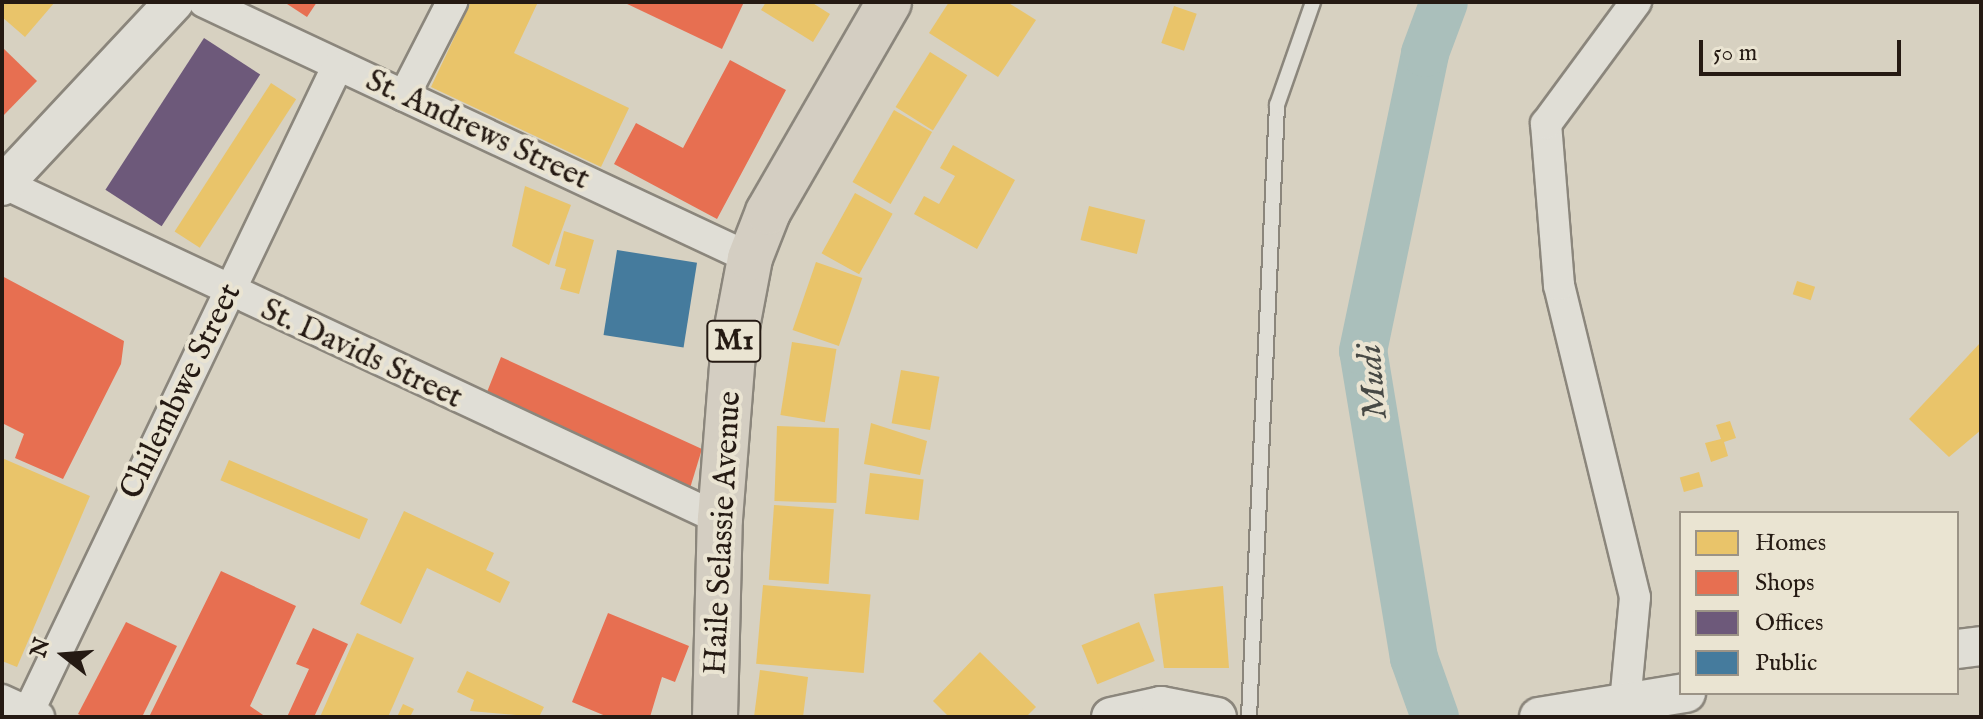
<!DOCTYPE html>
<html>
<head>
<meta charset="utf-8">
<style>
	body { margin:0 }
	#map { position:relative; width:1983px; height:719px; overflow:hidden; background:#d7d1c1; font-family:"IM FELL English",serif }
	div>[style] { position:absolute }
	.homes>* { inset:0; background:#e9c46a; transform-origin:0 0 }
	.shops>* { inset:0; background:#e76f51 }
	.offices>* { inset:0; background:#6d597a; transform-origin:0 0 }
	.public>* { inset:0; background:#457b9d; transform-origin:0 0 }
	.river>* { height:48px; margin:-24px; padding:0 24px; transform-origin:24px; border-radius:24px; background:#aabfbb }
	.roads { filter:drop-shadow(2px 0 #8b867c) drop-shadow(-2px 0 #8b867c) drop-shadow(0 2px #8b867c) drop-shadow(0 -2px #8b867c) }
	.service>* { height:14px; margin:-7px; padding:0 7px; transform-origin:7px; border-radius:7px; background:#e0ded6 }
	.minor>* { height:30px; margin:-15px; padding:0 15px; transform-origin:15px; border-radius:15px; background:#e0ded6 }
	.tertiary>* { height:38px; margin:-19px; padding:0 19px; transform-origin:19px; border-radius:19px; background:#e0ded6 }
	.trunk>* { height:44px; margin:-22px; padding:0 22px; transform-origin:22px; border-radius:22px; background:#d4cec2 }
	span { translate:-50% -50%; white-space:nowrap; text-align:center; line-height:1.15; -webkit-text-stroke:8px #eae4d2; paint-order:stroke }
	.shield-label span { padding:2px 6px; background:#eae4d2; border:2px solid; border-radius:6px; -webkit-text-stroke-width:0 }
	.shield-label { font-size:30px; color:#251a13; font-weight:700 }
	.street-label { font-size:32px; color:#251a13 }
	.water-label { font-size:34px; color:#474945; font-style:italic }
	.frame { position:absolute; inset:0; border:4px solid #251a13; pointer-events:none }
	.legend { position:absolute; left:1679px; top:511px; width:280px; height:184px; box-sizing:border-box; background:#eae4d2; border:2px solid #9b9386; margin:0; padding:10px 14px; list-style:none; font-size:24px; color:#251a13 }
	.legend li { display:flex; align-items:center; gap:16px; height:40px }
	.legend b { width:40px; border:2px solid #9b9386 }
	.north { position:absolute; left:24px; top:615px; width:80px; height:80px; -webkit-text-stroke:6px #eae4d2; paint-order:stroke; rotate:287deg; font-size:22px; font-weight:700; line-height:32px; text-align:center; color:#251a13 }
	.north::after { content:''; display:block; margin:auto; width:28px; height:36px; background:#251a13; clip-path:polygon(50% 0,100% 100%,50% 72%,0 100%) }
	.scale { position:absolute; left:1699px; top:40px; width:202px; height:36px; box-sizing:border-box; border:4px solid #251a13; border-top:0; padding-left:10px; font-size:24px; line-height:28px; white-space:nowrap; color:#251a13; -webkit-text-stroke:6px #eae4d2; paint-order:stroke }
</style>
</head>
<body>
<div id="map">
	<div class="homes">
		<div style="clip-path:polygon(2px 2px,55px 2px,25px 37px,2px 17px)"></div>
		<div style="clip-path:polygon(471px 2px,538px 2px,514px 53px,629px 108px,601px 167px,431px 87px)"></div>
		<div style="clip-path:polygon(766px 2px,811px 2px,830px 14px,813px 42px,761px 10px)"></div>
		<div style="clip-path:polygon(949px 2px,1007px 2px,1036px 20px,998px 77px,929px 33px)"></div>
		<div style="left:1174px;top:6px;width:24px;height:39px;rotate:19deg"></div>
		<div style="left:930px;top:52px;width:44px;height:65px;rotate:32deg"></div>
		<div style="left:271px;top:83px;width:30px;height:177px;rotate:33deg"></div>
		<div style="left:894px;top:110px;width:44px;height:83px;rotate:30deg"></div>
		<div style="clip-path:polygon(953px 145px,1015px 180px,977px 249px,914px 214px,924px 196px,939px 204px,955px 176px,940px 168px)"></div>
		<div style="clip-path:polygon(525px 186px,571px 205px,549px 265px,512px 246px)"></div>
		<div style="left:855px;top:193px;width:43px;height:69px;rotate:29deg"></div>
		<div style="left:1089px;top:206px;width:58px;height:35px;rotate:14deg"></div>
		<div style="clip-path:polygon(564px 231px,594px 240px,579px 294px,560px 289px,566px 269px,555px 266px)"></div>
		<div style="left:816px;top:262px;width:49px;height:72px;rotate:19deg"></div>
		<div style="left:1797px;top:281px;width:19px;height:14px;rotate:18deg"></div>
		<div style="left:792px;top:342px;width:45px;height:74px;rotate:9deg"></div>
		<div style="clip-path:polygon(1981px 342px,1981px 430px,1949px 457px,1909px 419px)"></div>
		<div style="left:901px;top:370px;width:39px;height:54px;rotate:10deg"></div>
		<div style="clip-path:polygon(1730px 421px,1736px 438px,1724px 442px,1728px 456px,1711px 462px,1705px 443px,1721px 439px,1716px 425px)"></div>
		<div style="clip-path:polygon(871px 423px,927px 441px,920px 475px,864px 464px)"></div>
		<div style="left:777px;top:426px;width:62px;height:75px;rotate:2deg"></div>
		<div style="clip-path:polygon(2px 458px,90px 496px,17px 667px,2px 661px)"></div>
		<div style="left:229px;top:460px;width:151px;height:22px;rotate:23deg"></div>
		<div style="left:1699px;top:472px;width:15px;height:20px;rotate:74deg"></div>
		<div style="left:870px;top:473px;width:54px;height:41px;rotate:7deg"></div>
		<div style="left:774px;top:505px;width:60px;height:75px;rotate:4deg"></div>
		<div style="clip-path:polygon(404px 511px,494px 553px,486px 570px,510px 582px,500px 603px,427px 568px,401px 624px,360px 604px)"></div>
		<div style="left:763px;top:585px;width:108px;height:79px;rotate:5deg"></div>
		<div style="clip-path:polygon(1223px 586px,1229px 668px,1164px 668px,1154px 594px)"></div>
		<div style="left:1139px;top:622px;width:42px;height:62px;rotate:68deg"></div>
		<div style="clip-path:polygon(357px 633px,414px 658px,388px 717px,320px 717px)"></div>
		<div style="clip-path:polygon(980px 652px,1036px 707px,1026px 717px,949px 717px,933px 701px)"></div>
		<div style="clip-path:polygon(760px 670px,808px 677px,803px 717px,754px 717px)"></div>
		<div style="clip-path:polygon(467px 671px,544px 707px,539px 717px,470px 711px,474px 700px,457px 692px)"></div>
		<div style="clip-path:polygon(403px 704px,414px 709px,410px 717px,397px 717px)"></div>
	</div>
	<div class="shops">
		<div style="clip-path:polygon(284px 2px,317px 2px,307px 17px)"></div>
		<div style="clip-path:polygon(623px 2px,744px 2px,722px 49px)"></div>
		<div style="clip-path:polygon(2px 47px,37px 81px,2px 117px)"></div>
		<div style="clip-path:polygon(730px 60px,786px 90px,717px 219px,614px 164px,636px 123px,683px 148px)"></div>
		<div style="clip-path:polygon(2px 276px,124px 341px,121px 364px,63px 479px,15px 458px,24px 434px,2px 423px)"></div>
		<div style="clip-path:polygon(501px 357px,702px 449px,687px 498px,485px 397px)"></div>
		<div style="clip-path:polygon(221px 571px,296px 606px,250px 706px,266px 717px,149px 717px)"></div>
		<div style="clip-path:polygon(608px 613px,689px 646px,675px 682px,662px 677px,650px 717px,608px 717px,572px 702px)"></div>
		<div style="clip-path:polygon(126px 622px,177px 646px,142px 717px,85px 717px,78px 714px)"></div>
		<div style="clip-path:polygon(313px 628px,348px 644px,314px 717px,287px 717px,309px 669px,296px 664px)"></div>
	</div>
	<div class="offices">
		<div style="left:204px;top:38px;width:67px;height:181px;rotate:33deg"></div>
	</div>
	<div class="public">
		<div style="left:617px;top:250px;width:81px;height:86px;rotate:9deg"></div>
	</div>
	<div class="river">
		<div style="left:1435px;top:717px;width:63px;rotate:-109.6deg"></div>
		<div style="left:1414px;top:658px;width:311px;rotate:-99.4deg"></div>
		<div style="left:1363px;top:351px;width:304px;rotate:-78.2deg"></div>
		<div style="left:1425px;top:53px;width:54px;rotate:-69.6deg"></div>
	</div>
	<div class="roads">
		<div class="service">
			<div style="left:1249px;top:717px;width:613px;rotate:-87.38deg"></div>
			<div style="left:1277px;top:105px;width:109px;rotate:-70.7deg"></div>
		</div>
		<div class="minor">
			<div style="left:204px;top:2px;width:603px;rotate:25.12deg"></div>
			<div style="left:404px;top:96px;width:106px;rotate:-62.9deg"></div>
			<div style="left:5px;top:184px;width:790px;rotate:25.1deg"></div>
			<div style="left:2px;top:700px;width:41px;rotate:24.7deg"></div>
			<div style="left:1625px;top:703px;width:106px;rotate:-84.6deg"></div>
			<div style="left:1635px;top:597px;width:321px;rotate:-103.7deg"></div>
			<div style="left:1559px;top:285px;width:162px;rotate:-94.6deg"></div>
			<div style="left:1546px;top:124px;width:152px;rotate:-53.6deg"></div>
			<div style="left:26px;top:717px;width:721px;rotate:-64.43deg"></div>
		</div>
		<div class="tertiary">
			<div style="left:2px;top:186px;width:252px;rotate:-46.9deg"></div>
			<div style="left:1957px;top:649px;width:24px;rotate:-7deg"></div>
			<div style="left:1111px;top:717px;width:51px;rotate:-12.4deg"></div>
			<div style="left:1161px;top:706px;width:57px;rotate:11.1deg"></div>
			<div style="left:1539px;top:717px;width:149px;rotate:-9.3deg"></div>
		</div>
		<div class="trunk">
			<div style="left:715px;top:717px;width:198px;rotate:-88.6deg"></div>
			<div style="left:720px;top:519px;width:177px;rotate:-85.5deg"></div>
			<div style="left:734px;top:343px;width:86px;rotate:-79.3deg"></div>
			<div style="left:750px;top:258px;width:49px;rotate:-68.6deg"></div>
			<div style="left:768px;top:212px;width:242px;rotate:-60deg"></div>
		</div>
	</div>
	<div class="shield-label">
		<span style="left:734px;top:341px">M1</span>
	</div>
	<div class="street-label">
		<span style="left:477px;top:131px;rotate:25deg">St. Andrews Street</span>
		<span style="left:361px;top:355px;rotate:25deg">St. Davids Street</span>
		<span style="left:182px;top:392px;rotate:-64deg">Chilembwe Street</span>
		<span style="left:724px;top:533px;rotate:-87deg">Haile Selassie Avenue</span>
	</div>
	<div class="water-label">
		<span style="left:1373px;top:382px;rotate:-95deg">Mudi</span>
	</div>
	<div class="frame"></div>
	<ul class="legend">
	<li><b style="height:22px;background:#e9c46a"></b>Homes</li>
	<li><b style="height:22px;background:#e76f51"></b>Shops</li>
	<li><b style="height:22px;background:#6d597a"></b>Offices</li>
	<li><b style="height:22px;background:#457b9d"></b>Public</li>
	</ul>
	<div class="north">N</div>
	<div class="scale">50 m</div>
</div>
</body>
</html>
